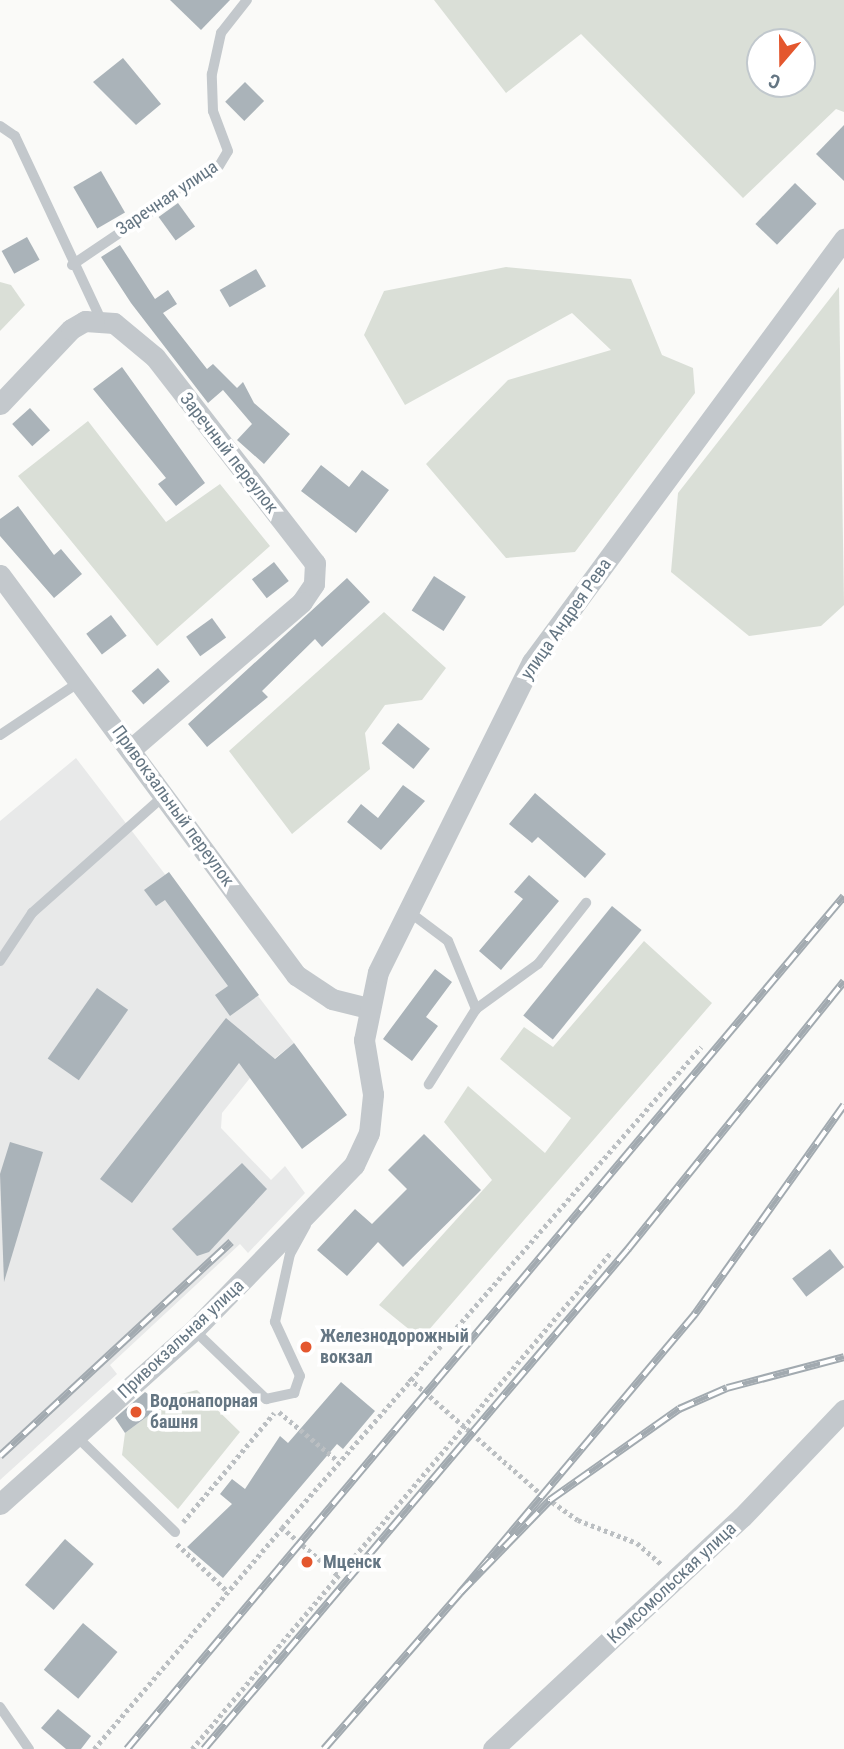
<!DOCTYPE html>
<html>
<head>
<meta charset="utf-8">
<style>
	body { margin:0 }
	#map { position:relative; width:844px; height:1749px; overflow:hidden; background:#fafaf8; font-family:"Roboto Condensed",sans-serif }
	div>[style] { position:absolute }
	.built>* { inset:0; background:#e8e9e9 }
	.green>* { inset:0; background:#dadfd7 }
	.building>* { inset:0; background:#aab3b9; transform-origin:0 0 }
	.path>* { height:4.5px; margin-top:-2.25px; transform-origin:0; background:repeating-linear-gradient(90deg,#bbbfc2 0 3.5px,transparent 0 7px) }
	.service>* { height:10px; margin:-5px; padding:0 5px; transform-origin:5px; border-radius:5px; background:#c3c8cc }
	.minor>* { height:21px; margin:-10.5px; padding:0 10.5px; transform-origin:10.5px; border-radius:10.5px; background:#c3c8cc }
	.rail>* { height:8px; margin-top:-4px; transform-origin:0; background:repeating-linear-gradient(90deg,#fff 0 16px,#a2aab0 0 32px); box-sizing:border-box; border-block:2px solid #a2aab0 }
	.dots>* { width:19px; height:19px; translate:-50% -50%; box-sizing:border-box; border:4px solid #fff; border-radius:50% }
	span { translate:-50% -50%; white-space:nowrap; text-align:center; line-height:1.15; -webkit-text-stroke:7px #fff; paint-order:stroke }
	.street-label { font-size:18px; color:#657683 }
	.poi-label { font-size:18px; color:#657683; font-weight:700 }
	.left { translate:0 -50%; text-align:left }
	.north { position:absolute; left:746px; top:28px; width:70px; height:70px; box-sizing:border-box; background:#fff; border:2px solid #c1c8cd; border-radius:50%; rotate:200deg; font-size:19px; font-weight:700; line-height:28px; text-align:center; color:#657683 }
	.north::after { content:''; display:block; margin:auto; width:24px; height:32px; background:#e4572e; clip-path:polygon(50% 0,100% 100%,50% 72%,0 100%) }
</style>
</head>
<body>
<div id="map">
	<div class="built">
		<div style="clip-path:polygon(76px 758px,294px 1043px,250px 1078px,222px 1113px,221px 1128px,271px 1180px,285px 1166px,305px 1193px,248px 1253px,240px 1244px,110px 1365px,117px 1374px,0 1480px,0 821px)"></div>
	</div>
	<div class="green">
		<div style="clip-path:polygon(evenodd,434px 0,844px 0,844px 112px,836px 109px,743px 198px,581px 34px,506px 93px,434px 0,760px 42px,802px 42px,802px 84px,760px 84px,760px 42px)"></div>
		<div style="clip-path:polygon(506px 267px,631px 279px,662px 355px,693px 368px,695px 393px,575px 552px,506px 558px,426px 464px,508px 380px,611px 350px,572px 313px,405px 405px,364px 335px,384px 291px)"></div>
		<div style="clip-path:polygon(0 282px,11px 285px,25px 305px,0 331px)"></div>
		<div style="clip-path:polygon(839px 287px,844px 605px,821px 626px,749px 636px,671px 572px,678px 493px)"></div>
		<div style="clip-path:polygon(88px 421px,166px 522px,220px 484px,270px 546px,157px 646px,18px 476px)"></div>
		<div style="clip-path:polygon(384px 612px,446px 668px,422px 700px,385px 705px,365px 733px,370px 769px,292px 834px,229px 751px)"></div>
		<div style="clip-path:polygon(644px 941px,712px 1003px,421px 1339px,379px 1305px,492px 1180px,444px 1122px,468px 1086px,545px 1153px,571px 1118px,500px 1059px,524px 1027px,553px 1047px)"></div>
		<div style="clip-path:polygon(197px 1390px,240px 1432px,178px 1509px,122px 1455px,125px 1433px,156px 1410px,157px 1400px)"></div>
	</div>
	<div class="building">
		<div style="clip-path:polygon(170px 0,230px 0,201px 30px)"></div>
		<div style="clip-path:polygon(123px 58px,161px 104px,136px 125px,93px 82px)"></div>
		<div style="left:245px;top:82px;width:27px;height:28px;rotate:45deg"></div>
		<div style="clip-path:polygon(844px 125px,844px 181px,816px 154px)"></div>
		<div style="left:101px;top:171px;width:48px;height:32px;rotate:60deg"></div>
		<div style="left:795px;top:183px;width:30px;height:57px;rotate:44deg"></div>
		<div style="left:178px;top:203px;width:29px;height:24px;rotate:54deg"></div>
		<div style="left:27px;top:237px;width:26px;height:29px;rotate:61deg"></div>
		<div style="clip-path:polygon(120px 245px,155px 299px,168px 290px,177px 304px,163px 313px,207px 369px,213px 364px,237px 388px,243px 382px,254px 403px,290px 434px,264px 464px,237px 440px,252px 424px,223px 390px,208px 403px,131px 303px,101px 257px)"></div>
		<div style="left:256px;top:269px;width:20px;height:42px;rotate:60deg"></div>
		<div style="clip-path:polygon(122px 367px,205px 483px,176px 506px,158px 484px,166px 478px,93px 389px)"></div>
		<div style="left:30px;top:408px;width:30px;height:24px;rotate:48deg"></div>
		<div style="clip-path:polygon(321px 465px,349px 487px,362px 470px,389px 490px,356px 533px,301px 491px)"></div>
		<div style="clip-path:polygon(18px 506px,54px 555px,61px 549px,82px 574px,54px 598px,0 536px,0 519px)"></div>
		<div style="left:274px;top:562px;width:24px;height:28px;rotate:52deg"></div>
		<div style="left:434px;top:576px;width:38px;height:41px;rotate:33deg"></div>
		<div style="clip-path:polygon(347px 578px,370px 602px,322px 647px,315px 639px,262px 691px,268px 697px,207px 747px,188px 724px)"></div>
		<div style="left:111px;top:615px;width:26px;height:31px;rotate:53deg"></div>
		<div style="left:212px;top:618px;width:24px;height:32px;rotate:54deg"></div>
		<div style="left:158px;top:668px;width:18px;height:35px;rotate:49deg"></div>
		<div style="left:398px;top:723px;width:41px;height:26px;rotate:39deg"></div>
		<div style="clip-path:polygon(403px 785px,425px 801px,381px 850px,347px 822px,361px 804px,378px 818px)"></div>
		<div style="clip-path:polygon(535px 793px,606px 854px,585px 878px,538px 837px,532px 843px,509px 824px)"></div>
		<div style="clip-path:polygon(169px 872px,259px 995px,230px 1016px,215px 995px,228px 986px,165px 900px,156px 906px,144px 890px)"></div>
		<div style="clip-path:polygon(529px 875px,559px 901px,501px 970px,479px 951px,523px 899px,514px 892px)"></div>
		<div style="left:612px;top:906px;width:38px;height:141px;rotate:39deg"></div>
		<div style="clip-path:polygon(435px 969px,452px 982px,426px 1017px,438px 1026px,412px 1061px,383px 1039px)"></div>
		<div style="left:97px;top:988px;width:38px;height:86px;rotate:35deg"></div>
		<div style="clip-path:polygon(226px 1018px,275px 1059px,294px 1043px,347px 1115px,302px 1149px,239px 1063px,132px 1203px,100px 1179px)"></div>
		<div style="clip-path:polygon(424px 1134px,481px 1190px,403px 1267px,378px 1242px,347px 1276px,317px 1250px,355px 1209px,372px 1224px,407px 1189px,388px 1170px)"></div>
		<div style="clip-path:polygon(10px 1142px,43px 1152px,4px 1282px,0 1174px)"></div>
		<div style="clip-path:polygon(242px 1163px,267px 1189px,209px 1252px,197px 1256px,172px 1229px)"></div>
		<div style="left:830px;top:1249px;width:23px;height:48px;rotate:52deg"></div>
		<div style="clip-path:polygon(341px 1382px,375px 1411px,343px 1449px,337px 1444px,223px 1578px,187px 1547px,232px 1504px,220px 1494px,232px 1479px,245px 1489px,280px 1436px,288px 1443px)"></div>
		<div style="clip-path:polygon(145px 1392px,157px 1400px,156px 1410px,125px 1433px,115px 1418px)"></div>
		<div style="left:65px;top:1539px;width:38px;height:61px;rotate:41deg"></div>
		<div style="left:83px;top:1623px;width:45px;height:61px;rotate:40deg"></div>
		<div style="clip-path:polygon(58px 1709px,91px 1736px,81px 1749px,66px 1749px,41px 1728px)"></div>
	</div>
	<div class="path">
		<div style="left:409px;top:1378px;width:176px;rotate:41.3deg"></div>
		<div style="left:541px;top:1494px;width:45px;rotate:35.1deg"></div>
		<div style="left:578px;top:1520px;width:63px;rotate:21.3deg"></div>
		<div style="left:637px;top:1543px;width:33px;rotate:41deg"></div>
		<div style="left:279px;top:1412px;width:77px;rotate:39.7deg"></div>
		<div style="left:183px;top:1522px;width:142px;rotate:-50.1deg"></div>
		<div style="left:177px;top:1544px;width:69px;rotate:43.2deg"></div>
		<div style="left:337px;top:1575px;width:72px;rotate:-139.5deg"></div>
		<div style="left:282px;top:1528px;width:638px;rotate:-48.94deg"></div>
		<div style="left:94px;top:1749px;width:290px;rotate:-49.6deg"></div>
		<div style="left:192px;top:1749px;width:651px;rotate:-49.86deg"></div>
	</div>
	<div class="service">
		<div style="left:0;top:126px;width:18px;rotate:34deg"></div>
		<div style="left:15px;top:136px;width:203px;rotate:64.9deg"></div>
		<div style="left:72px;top:265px;width:177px;rotate:-34deg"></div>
		<div style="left:219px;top:166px;width:17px;rotate:-59deg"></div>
		<div style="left:228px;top:151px;width:43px;rotate:-110.6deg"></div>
		<div style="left:213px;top:111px;width:37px;rotate:-92deg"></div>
		<div style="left:212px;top:74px;width:42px;rotate:-77.6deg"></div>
		<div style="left:221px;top:33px;width:42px;rotate:-51.8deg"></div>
		<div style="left:0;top:735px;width:97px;rotate:-33.7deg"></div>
		<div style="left:408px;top:911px;width:50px;rotate:36.9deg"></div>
		<div style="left:448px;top:941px;width:74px;rotate:67.6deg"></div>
		<div style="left:476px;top:1009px;width:89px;rotate:122.1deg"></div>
		<div style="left:0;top:961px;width:58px;rotate:-56.3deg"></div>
		<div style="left:32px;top:913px;width:178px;rotate:-41.6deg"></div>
		<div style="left:476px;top:1009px;width:77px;rotate:-36deg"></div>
		<div style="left:538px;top:964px;width:78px;rotate:-51.8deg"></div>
		<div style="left:194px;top:1330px;width:100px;rotate:43.8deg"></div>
		<div style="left:266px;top:1399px;width:29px;rotate:-12deg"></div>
		<div style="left:294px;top:1393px;width:18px;rotate:-71deg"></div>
		<div style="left:300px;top:1376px;width:60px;rotate:-114.8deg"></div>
		<div style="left:275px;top:1322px;width:70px;rotate:-77.6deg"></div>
		<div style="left:290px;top:1254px;width:33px;rotate:-61deg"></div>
		<div style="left:76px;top:1436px;width:138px;rotate:44.1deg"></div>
		<div style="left:0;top:1707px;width:51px;rotate:55.4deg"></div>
	</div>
	<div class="minor">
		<div style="left:0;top:404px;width:103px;rotate:-46.6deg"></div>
		<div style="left:71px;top:329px;width:16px;rotate:-30deg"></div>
		<div style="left:85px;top:321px;width:29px;rotate:4deg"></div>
		<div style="left:114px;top:323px;width:53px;rotate:39.7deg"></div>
		<div style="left:155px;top:357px;width:261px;rotate:52.2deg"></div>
		<div style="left:315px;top:563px;width:21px;rotate:93deg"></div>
		<div style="left:314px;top:584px;width:22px;rotate:124deg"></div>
		<div style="left:302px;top:602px;width:225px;rotate:139.3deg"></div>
		<div style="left:0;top:575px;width:498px;rotate:53.5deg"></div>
		<div style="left:296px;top:975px;width:43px;rotate:33.7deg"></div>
		<div style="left:332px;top:999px;width:36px;rotate:14deg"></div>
		<div style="left:0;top:1504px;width:261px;rotate:-41.9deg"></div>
		<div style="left:194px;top:1330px;width:230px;rotate:-45.9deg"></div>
		<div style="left:354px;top:1165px;width:35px;rotate:-65deg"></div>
		<div style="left:369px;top:1133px;width:39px;rotate:-84deg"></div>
		<div style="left:373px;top:1094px;width:55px;rotate:-99.5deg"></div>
		<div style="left:364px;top:1040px;width:69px;rotate:-78.4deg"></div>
		<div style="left:378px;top:972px;width:346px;rotate:-63.6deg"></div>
		<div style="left:532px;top:662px;width:526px;rotate:-53.59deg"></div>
		<div style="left:493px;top:1749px;width:340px;rotate:-43deg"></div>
		<div style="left:742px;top:1517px;width:148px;rotate:-46.4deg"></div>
	</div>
	<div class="rail">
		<div style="left:844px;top:1105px;width:257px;rotate:125.5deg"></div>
		<div style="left:695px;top:1314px;width:365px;rotate:130.1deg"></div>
		<div style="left:460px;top:1593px;width:129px;rotate:-45.9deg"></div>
		<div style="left:550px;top:1500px;width:158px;rotate:-35.2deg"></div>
		<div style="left:679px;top:1409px;width:52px;rotate:-23.6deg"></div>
		<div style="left:727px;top:1388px;width:121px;rotate:-14.8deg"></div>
		<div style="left:0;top:1456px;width:315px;rotate:-42.8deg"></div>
		<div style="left:127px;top:1749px;width:1114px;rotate:-49.95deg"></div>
		<div style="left:204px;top:1749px;width:656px;rotate:-49.7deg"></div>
		<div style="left:628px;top:1249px;width:344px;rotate:-51.1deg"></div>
		<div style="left:324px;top:1749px;width:207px;rotate:-48.9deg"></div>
	</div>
	<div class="dots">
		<div style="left:306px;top:1347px;background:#e4572e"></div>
		<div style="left:136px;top:1412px;background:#e4572e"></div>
		<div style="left:307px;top:1562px;background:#e4572e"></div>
	</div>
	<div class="street-label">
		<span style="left:167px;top:198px;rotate:-34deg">Заречная улица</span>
		<span style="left:229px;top:453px;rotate:52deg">Заречный переулок</span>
		<span style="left:566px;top:619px;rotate:-55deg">улица Андрея Рева</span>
		<span style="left:173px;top:806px;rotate:54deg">Привокзальный переулок</span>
		<span style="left:181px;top:1339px;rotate:-43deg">Привокзальная улица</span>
		<span style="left:672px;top:1583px;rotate:-43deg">Комсомольская улица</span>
	</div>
	<div class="poi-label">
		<span class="left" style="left:320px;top:1347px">Железнодорожный<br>вокзал</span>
		<span class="left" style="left:150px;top:1412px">Водонапорная<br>башня</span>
		<span class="left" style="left:323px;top:1562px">Мценск</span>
	</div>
	<div class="north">С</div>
</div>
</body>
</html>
